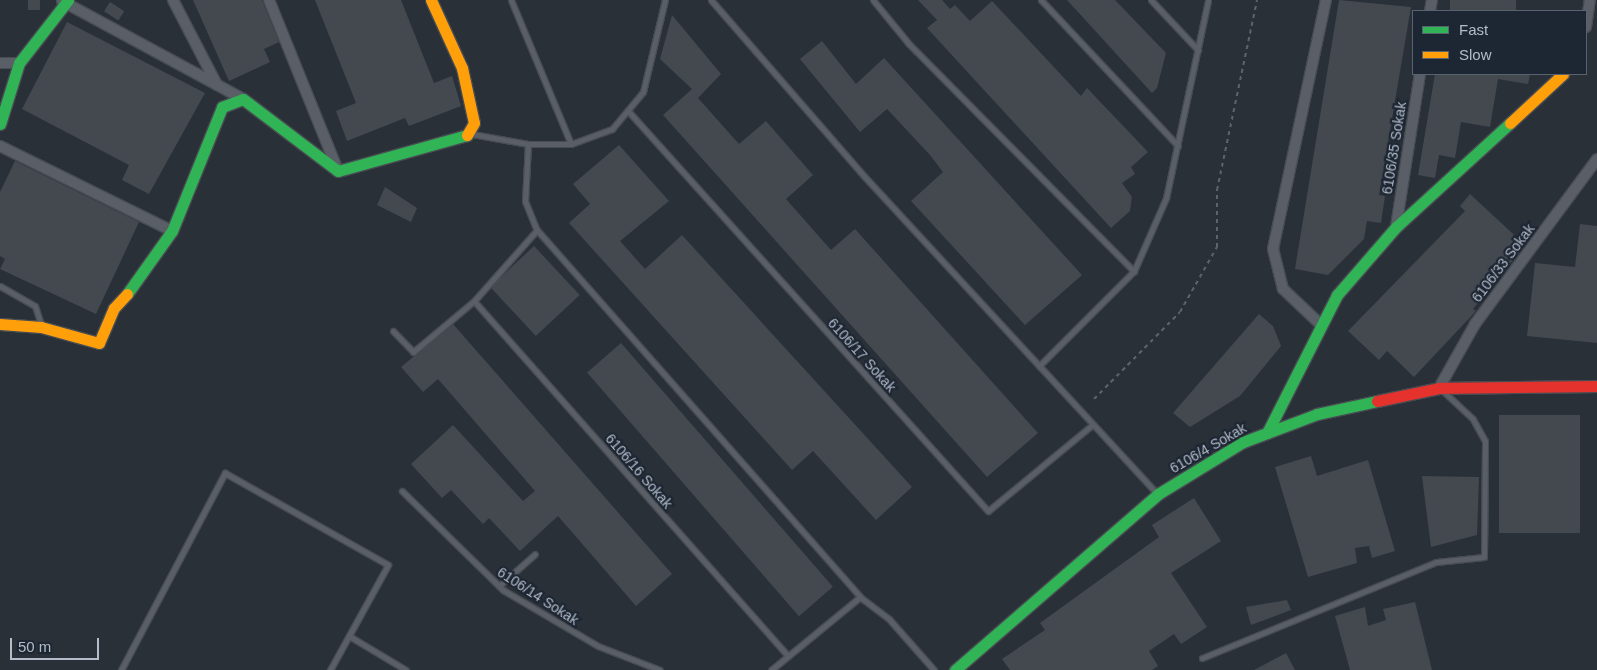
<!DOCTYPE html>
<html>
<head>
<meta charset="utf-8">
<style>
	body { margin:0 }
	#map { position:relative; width:1597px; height:670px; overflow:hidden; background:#2a3038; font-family:Arial,sans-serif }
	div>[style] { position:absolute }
	.building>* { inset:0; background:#444950; transform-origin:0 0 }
	.path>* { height:2px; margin-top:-1px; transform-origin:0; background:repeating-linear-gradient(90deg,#5d636a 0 4px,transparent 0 8px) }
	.roads { filter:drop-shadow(1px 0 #484c53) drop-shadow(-1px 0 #484c53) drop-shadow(0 1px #484c53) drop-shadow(0 -1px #484c53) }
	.lane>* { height:5px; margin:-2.5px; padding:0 2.5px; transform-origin:2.5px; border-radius:2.5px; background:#5a5e66 }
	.street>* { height:10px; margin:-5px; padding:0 5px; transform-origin:5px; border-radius:5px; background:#5a5e66 }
	.fast>* { height:11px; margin:-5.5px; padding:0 5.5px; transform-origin:5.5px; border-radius:5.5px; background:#30b455 }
	.slow>* { height:11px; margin:-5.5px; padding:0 5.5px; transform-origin:5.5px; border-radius:5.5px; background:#ff9f0a }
	.jam>* { height:11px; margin:-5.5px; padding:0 5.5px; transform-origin:5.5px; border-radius:5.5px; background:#e5322d }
	span { translate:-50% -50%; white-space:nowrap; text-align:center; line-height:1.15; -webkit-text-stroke:4.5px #1d2633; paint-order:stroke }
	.street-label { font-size:14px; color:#b4bcc9 }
	.legend { position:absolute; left:1412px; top:10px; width:175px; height:65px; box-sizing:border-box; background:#1d2633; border:1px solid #59626f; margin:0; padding:6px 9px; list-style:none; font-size:15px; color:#b4bcc9 }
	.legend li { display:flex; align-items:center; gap:10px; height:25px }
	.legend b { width:25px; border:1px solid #59626f }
	.scale { position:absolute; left:10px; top:638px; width:89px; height:22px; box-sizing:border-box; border:2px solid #b4bcc9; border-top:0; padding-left:6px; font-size:15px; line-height:18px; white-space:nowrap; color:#b4bcc9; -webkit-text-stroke:4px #1d2633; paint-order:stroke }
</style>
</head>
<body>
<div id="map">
	<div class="building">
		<div style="left:28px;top:0;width:12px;height:10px"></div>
		<div style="clip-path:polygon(193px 0,262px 0,279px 42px,264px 49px,270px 62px,229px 81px)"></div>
		<div style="clip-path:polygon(315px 0,401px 0,434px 83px,452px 76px,461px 106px,409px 126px,405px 118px,347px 141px,336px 111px,356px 103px)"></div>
		<div style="clip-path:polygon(918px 0,942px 0,950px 9px,955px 5px,970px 21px,992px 1px,1081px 96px,1087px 88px,1148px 152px,1131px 167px,1135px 174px,1122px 183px,1132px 197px,1130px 211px,1111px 228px,927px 28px,937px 20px)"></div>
		<div style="clip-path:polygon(1067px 0,1115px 0,1166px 53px,1157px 88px,1152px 93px)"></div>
		<div style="clip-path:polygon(1339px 0,1411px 7px,1379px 195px,1385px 196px,1381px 223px,1367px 221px,1364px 239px,1328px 275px,1295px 269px)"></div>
		<div style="left:1450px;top:0;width:66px;height:11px"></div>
		<div style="left:110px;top:2px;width:17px;height:11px;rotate:33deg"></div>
		<div style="clip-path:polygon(672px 15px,721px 74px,698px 98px,739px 144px,766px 121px,813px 175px,786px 199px,831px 250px,855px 229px,1038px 433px,987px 477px,663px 115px,692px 89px,660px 59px)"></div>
		<div style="clip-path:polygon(67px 22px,205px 93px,149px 194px,122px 180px,129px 165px,22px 109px)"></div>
		<div style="clip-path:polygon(822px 41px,856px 84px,884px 58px,1082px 275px,1025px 325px,911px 201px,943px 172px,930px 155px,887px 109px,860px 132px,800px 59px)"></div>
		<div style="clip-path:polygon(1435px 74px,1530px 74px,1528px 84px,1498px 79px,1490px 127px,1461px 122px,1455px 158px,1439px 155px,1435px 178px,1418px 175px)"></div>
		<div style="clip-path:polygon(619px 145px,669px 201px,620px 241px,645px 269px,682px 235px,912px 487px,876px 520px,813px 451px,792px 470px,569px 223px,590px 204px,573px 184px)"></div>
		<div style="clip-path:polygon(15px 161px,139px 222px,96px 314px,0 269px,5px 259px,0 256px,0 192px)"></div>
		<div style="clip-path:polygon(385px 187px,417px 208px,411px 222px,377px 205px)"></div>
		<div style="clip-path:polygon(1470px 194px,1525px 245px,1473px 309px,1476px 311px,1414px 377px,1387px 351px,1379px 360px,1348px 331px,1465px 211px,1460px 206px)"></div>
		<div style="clip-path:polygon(1580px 224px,1597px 226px,1597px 343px,1527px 336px,1535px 263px,1575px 267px)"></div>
		<div style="left:534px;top:246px;width:67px;height:60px;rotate:47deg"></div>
		<div style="clip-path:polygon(1259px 314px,1273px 326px,1281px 346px,1240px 396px,1190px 427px,1173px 413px)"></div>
		<div style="clip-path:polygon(453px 324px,672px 574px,636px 606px,558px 516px,520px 551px,489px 518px,483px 524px,451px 490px,442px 498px,411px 464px,453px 425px,523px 501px,535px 491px,438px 379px,423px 392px,401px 367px)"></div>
		<div style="left:621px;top:343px;width:323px;height:45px;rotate:49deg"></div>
		<div style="left:1580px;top:415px;width:118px;height:81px;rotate:90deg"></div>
		<div style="clip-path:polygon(1311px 456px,1317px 476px,1368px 460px,1395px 551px,1372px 558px,1369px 546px,1355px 548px,1357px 563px,1308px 577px,1275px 467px)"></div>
		<div style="clip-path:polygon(1422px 476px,1479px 477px,1477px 535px,1431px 547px)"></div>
		<div style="clip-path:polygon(1194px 498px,1221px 541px,1171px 573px,1207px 627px,1181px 644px,1174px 634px,1149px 651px,1158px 666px,1152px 670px,1010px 670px,1002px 659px,1045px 630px,1040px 623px,1159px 537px,1152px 525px)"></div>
		<div style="clip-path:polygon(1287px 600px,1291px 610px,1251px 625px,1246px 607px)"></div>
		<div style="clip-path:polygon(1415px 602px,1432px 670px,1350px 670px,1335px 616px,1365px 607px,1368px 626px,1386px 620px,1383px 609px)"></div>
		<div style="clip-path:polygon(1286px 653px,1295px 670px,1254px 670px)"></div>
	</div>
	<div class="path">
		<div style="left:1094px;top:399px;width:122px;rotate:-45.3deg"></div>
		<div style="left:1180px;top:312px;width:75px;rotate:-60.4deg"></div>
		<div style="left:1217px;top:247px;width:57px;rotate:-90deg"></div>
		<div style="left:1217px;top:190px;width:194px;rotate:-78.1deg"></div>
	</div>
	<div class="roads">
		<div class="lane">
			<div style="left:511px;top:0;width:156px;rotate:67.4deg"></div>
			<div style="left:711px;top:0;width:233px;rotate:49deg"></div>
			<div style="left:864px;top:176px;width:432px;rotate:47.3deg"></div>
			<div style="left:873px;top:0;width:57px;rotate:50.7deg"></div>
			<div style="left:909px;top:44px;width:320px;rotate:45.3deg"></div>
			<div style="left:1041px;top:0;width:200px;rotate:46.8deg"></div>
			<div style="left:1151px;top:0;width:69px;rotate:46.8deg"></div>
			<div style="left:629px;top:112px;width:537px;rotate:48.02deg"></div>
			<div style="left:988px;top:511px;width:136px;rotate:-39.6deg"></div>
			<div style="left:472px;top:134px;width:57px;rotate:10.1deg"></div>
			<div style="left:528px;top:144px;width:43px"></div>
			<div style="left:571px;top:144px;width:44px;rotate:-20.1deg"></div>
			<div style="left:612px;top:129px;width:48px;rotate:-50deg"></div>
			<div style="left:643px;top:92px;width:95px;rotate:-76.6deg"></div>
			<div style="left:528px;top:144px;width:57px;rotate:93deg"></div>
			<div style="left:525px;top:201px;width:31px;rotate:68deg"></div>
			<div style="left:537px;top:230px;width:489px;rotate:48.6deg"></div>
			<div style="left:860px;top:597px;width:115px;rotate:140.6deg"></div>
			<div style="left:0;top:286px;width:40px;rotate:29.7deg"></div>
			<div style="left:35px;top:306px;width:19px;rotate:72deg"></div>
			<div style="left:474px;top:301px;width:474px;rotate:48.5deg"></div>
			<div style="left:393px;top:331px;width:29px;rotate:46deg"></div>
			<div style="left:413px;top:352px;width:80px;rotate:-39.9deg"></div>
			<div style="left:474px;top:301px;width:95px;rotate:-48.4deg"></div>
			<div style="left:1039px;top:366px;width:134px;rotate:-45deg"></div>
			<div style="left:1134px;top:271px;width:80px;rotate:-66.3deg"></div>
			<div style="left:1166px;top:198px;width:202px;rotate:-78deg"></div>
			<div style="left:402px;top:491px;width:141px;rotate:44.4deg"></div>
			<div style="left:503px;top:590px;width:110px;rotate:30.5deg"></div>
			<div style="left:598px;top:646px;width:66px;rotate:21.2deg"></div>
			<div style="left:499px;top:586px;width:48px;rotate:-41.6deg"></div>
			<div style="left:860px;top:597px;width:36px;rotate:37deg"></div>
			<div style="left:889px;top:619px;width:68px;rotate:48.6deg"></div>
			<div style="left:349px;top:636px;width:66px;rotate:30.8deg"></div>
			<div style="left:1202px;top:658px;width:253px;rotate:-22.3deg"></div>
			<div style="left:1436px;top:562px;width:48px;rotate:-5.9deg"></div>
			<div style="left:1484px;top:557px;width:116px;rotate:-89.5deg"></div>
			<div style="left:1485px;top:441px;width:25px;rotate:-119deg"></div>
			<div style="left:1473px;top:419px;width:40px;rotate:-137deg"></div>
			<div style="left:121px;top:670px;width:223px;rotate:-62.2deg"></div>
			<div style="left:225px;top:473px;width:187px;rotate:29.4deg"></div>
			<div style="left:388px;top:565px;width:120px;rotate:118.9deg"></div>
		</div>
		<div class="street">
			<div style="left:173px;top:0;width:96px;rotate:62.6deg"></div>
			<div style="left:269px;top:0;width:181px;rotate:68deg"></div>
			<div style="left:62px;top:1px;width:206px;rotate:28.4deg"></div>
			<div style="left:1430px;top:11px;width:11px;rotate:-80deg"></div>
			<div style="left:1586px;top:27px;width:27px;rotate:-82deg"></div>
			<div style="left:0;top:63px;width:19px"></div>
			<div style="left:0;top:146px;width:192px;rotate:26.3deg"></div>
			<div style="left:1396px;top:227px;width:155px;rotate:-81.1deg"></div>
			<div style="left:1319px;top:323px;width:50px;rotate:-136.6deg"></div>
			<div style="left:1283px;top:289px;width:41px;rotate:-104deg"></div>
			<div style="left:1273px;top:249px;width:255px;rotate:-78deg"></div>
			<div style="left:1439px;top:388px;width:73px;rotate:-60.6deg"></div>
			<div style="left:1475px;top:324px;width:205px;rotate:-53.5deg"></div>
		</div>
		<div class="fast">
			<div style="left:0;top:124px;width:64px;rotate:-72.7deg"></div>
			<div style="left:19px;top:63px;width:80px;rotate:-52.1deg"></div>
			<div style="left:127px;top:294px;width:77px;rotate:-54.5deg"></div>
			<div style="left:172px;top:231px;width:134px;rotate:-68deg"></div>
			<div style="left:222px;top:107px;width:22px;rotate:-21deg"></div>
			<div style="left:243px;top:99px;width:119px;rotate:37.2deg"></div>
			<div style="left:338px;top:171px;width:134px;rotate:-15.6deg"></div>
			<div style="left:1267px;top:433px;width:155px;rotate:-63.1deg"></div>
			<div style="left:1337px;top:295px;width:90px;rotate:-49.1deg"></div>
			<div style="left:1396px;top:227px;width:154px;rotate:-42.4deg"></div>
			<div style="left:955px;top:670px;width:269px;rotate:-40.9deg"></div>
			<div style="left:1158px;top:494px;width:100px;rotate:-31.5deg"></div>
			<div style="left:1243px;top:442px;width:79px;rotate:-20.7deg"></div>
			<div style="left:1317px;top:414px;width:61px;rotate:-12.2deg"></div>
		</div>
		<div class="slow">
			<div style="left:431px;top:0;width:75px;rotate:65.5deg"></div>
			<div style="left:462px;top:68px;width:56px;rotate:77.7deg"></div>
			<div style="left:474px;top:123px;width:14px;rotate:120deg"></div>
			<div style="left:1510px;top:123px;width:72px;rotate:-42.8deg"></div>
			<div style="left:0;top:324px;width:41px;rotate:4.2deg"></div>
			<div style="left:41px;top:327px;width:60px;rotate:15.4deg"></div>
			<div style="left:99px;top:343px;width:38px;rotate:-67deg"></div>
			<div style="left:114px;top:308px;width:19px;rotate:-47deg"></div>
		</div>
		<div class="jam">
			<div style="left:1377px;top:401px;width:63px;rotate:-11.8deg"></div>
			<div style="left:1439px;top:388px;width:158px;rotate:-0.7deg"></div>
		</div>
	</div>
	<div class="street-label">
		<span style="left:1394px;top:148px;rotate:-81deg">6106/35 Sokak</span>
		<span style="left:1503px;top:263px;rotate:-53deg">6106/33 Sokak</span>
		<span style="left:862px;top:355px;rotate:48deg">6106/17 Sokak</span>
		<span style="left:1208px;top:448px;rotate:-30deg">6106/4 Sokak</span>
		<span style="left:639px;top:471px;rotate:49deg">6106/16 Sokak</span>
		<span style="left:538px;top:596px;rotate:33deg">6106/14 Sokak</span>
	</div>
	<ul class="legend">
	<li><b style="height:6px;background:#30b455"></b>Fast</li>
	<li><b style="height:6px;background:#ff9f0a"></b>Slow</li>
	</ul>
	<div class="scale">50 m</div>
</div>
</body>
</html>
